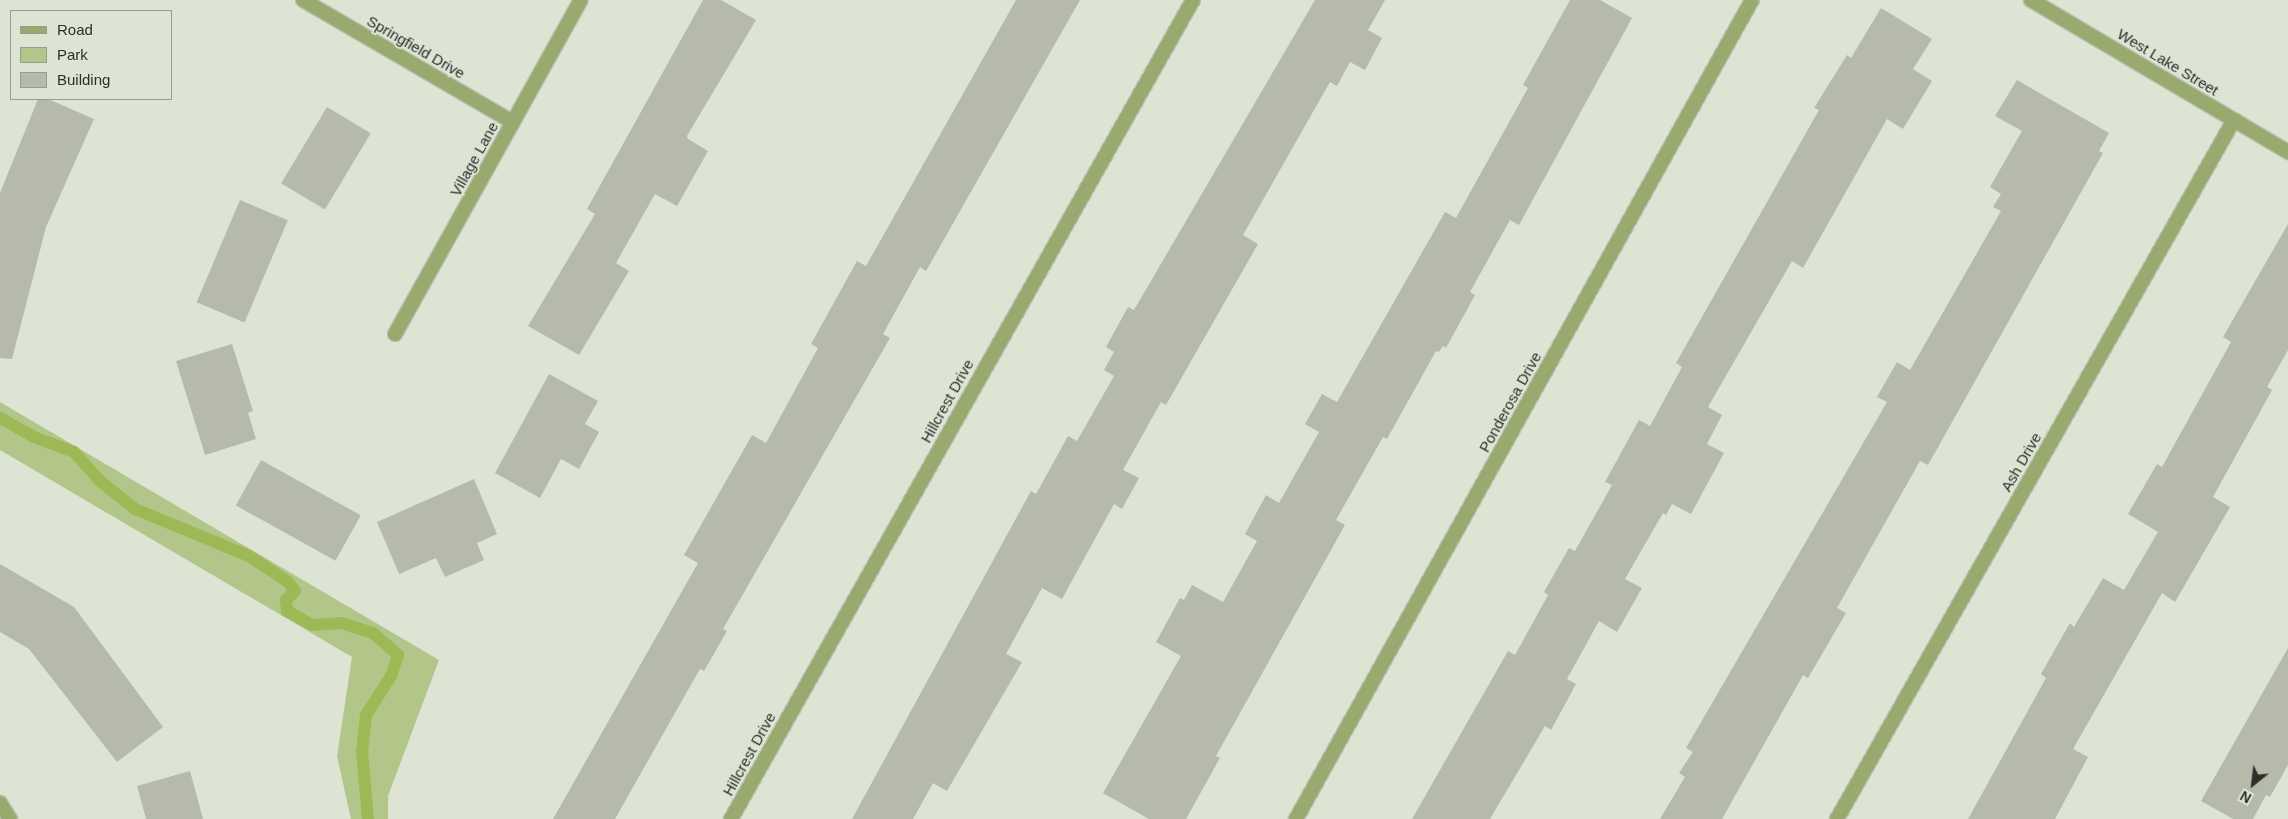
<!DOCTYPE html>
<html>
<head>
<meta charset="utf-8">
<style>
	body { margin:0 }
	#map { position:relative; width:2288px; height:819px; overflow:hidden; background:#dee4d4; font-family:Arial,sans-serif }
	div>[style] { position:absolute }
	.green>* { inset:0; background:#b3c689 }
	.stream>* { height:12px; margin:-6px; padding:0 6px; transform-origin:6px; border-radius:6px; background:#9db956 }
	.building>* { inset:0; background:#b5baab; transform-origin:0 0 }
	.roads { filter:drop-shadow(1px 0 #bbc0b2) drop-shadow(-1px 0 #bbc0b2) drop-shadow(0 1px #bbc0b2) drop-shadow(0 -1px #bbc0b2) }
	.minor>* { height:14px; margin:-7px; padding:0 7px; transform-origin:7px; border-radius:7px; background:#98aa6e }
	span { translate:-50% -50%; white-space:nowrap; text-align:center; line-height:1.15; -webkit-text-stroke:4px #dee4d4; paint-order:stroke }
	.street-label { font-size:15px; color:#2d2f29 }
	.legend { position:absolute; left:10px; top:10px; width:162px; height:90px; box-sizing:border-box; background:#dee4d4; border:1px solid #979c90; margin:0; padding:6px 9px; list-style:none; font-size:15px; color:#2d2f29 }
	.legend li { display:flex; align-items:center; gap:10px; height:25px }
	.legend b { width:25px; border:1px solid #979c90 }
	.north { position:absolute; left:2228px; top:759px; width:50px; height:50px; -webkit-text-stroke:4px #dee4d4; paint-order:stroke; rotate:209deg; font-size:14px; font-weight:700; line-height:20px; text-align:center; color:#2d2f29 }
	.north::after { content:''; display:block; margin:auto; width:18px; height:22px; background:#2d2f29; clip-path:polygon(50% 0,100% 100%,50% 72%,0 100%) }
</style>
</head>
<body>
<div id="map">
	<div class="green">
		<div style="clip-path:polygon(0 402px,439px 660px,388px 796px,388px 819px,351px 819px,337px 756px,352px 657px,0 450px)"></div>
	</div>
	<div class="stream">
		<div style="left:0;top:418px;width:39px;rotate:29deg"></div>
		<div style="left:34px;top:437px;width:43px;rotate:20.6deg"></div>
		<div style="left:74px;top:452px;width:39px;rotate:48deg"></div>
		<div style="left:100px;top:481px;width:45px;rotate:38.7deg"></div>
		<div style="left:135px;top:509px;width:123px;rotate:22.4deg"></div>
		<div style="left:249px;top:556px;width:47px;rotate:33.7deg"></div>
		<div style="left:288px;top:582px;width:11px;rotate:52deg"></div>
		<div style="left:295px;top:591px;width:13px;rotate:135deg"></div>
		<div style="left:286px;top:600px;width:11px;rotate:85deg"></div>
		<div style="left:287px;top:611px;width:29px;rotate:29deg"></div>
		<div style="left:312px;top:625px;width:30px;rotate:-4deg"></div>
		<div style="left:342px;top:623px;width:33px;rotate:18deg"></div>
		<div style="left:373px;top:633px;width:33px;rotate:41deg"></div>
		<div style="left:398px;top:655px;width:22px;rotate:108deg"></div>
		<div style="left:391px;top:676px;width:46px;rotate:122.7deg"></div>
		<div style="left:366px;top:715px;width:36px;rotate:96deg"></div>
		<div style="left:362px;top:751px;width:68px;rotate:85deg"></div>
	</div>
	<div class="building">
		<div style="clip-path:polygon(703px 0,721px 0,756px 20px,687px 136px,688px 139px,708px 151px,677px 206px,655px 194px,616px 263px,629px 271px,579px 355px,528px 326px,595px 214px,587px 209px)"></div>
		<div style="clip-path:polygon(1016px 0,1080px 0,926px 271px,920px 267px,883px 334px,890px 338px,723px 629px,727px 631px,704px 671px,700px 669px,688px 690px,615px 819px,553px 819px,698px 563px,684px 555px,752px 435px,766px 443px,818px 348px,811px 344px,857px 261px,866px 266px)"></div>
		<div style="clip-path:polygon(1315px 0,1385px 0,1368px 30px,1382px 38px,1365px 70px,1350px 62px,1337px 86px,1330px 82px,1243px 235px,1258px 244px,1166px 405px,1161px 402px,1123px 470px,1139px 478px,1122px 509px,1114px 504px,1062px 599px,1042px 588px,1006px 654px,1022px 662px,947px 791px,933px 783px,913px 819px,852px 819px,1031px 491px,1036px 494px,1068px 436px,1077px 441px,1114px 376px,1104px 370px,1114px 352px,1106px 347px,1128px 307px,1134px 310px)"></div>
		<div style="clip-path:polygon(1570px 0,1600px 0,1632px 18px,1519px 225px,1510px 220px,1470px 292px,1475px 295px,1446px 348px,1443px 346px,1439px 352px,1436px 351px,1387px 439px,1383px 437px,1370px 460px,1336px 520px,1345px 525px,1216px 756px,1220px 758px,1186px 819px,1149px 819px,1103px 793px,1181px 656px,1156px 642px,1180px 598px,1184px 600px,1192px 585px,1223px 602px,1257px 541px,1245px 534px,1266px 495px,1279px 503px,1319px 432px,1305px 424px,1322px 394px,1337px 402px,1445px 212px,1456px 218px,1528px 88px,1523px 85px)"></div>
		<div style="clip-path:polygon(1881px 8px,1932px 39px,1913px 69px,1932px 81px,1903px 129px,1887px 119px,1803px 268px,1792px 261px,1708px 407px,1722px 415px,1707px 444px,1724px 453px,1691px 514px,1672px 504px,1666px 515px,1663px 513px,1625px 579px,1642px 588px,1617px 632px,1599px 621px,1567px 679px,1576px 684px,1551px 730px,1545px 726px,1490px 819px,1412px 819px,1508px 651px,1515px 655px,1548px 595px,1544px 592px,1569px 548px,1575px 551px,1612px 485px,1605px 482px,1639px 420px,1650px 426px,1682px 367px,1676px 363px,1819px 110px,1814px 108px,1847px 55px,1851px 58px)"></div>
		<div style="clip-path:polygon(2017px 80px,2109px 133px,2099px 151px,2103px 153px,1928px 465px,1920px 461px,1837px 608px,1846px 613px,1808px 678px,1803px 675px,1722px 819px,1660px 819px,1685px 777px,1679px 773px,1693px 752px,1686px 748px,1887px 402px,1877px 397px,1897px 362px,1910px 370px,2001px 211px,1993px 207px,2001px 194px,1990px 187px,2022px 131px,1995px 116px)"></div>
		<div style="clip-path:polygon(38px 99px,48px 99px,94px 119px,46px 227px,12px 359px,0 358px,0 193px)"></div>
		<div style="left:327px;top:107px;width:51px;height:89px;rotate:31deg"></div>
		<div style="left:240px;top:200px;width:52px;height:111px;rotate:23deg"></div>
		<div style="clip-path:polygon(2288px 224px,2288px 350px,2267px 387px,2272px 390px,2213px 497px,2230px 507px,2175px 602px,2162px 593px,2073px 749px,2088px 757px,2055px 819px,1968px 819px,2046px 678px,2041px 674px,2070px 623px,2074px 627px,2103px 578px,2124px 590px,2158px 532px,2128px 514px,2157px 464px,2162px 467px,2231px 342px,2223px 337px)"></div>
		<div style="clip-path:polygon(232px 344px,253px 411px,248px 413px,256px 439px,205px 455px,176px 361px)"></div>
		<div style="clip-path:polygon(549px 374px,598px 401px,585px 424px,599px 432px,579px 469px,561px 459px,540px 498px,495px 473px)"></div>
		<div style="left:261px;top:460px;width:114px;height:52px;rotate:29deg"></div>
		<div style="clip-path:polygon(474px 479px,497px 534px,477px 543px,484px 560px,445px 577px,436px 558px,399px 574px,377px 522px)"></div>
		<div style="clip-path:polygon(0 564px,74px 607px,163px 727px,117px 762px,29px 649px,0 632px)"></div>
		<div style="clip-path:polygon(2288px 648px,2288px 765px,2270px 797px,2266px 795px,2253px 819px,2233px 819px,2201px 801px)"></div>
		<div style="clip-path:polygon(190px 771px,203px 819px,146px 819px,137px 786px)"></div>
	</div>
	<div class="roads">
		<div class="minor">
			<div style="left:303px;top:0;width:243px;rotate:30.2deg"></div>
			<div style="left:2031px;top:0;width:299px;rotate:30.6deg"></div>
			<div style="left:395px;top:334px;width:382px;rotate:-60.9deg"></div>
			<div style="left:0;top:803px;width:19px;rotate:58deg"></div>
			<div style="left:731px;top:819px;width:940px;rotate:-60.57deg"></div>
			<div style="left:1296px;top:819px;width:937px;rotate:-60.89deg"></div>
			<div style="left:1837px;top:819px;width:804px;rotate:-60.41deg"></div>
		</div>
	</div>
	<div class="street-label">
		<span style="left:416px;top:47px;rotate:30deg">Springfield Drive</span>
		<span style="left:2168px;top:62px;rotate:31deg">West Lake Street</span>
		<span style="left:474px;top:159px;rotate:-61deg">Village Lane</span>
		<span style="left:947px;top:401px;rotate:-61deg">Hillcrest Drive</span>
		<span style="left:1510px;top:402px;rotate:-61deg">Ponderosa Drive</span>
		<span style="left:2021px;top:462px;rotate:-60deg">Ash Drive</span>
		<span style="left:749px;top:754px;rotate:-61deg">Hillcrest Drive</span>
	</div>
	<ul class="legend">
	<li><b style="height:6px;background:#98aa6e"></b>Road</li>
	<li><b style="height:14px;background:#b3c689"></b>Park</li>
	<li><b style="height:14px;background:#b5baab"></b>Building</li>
	</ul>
	<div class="north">N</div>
</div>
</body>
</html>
